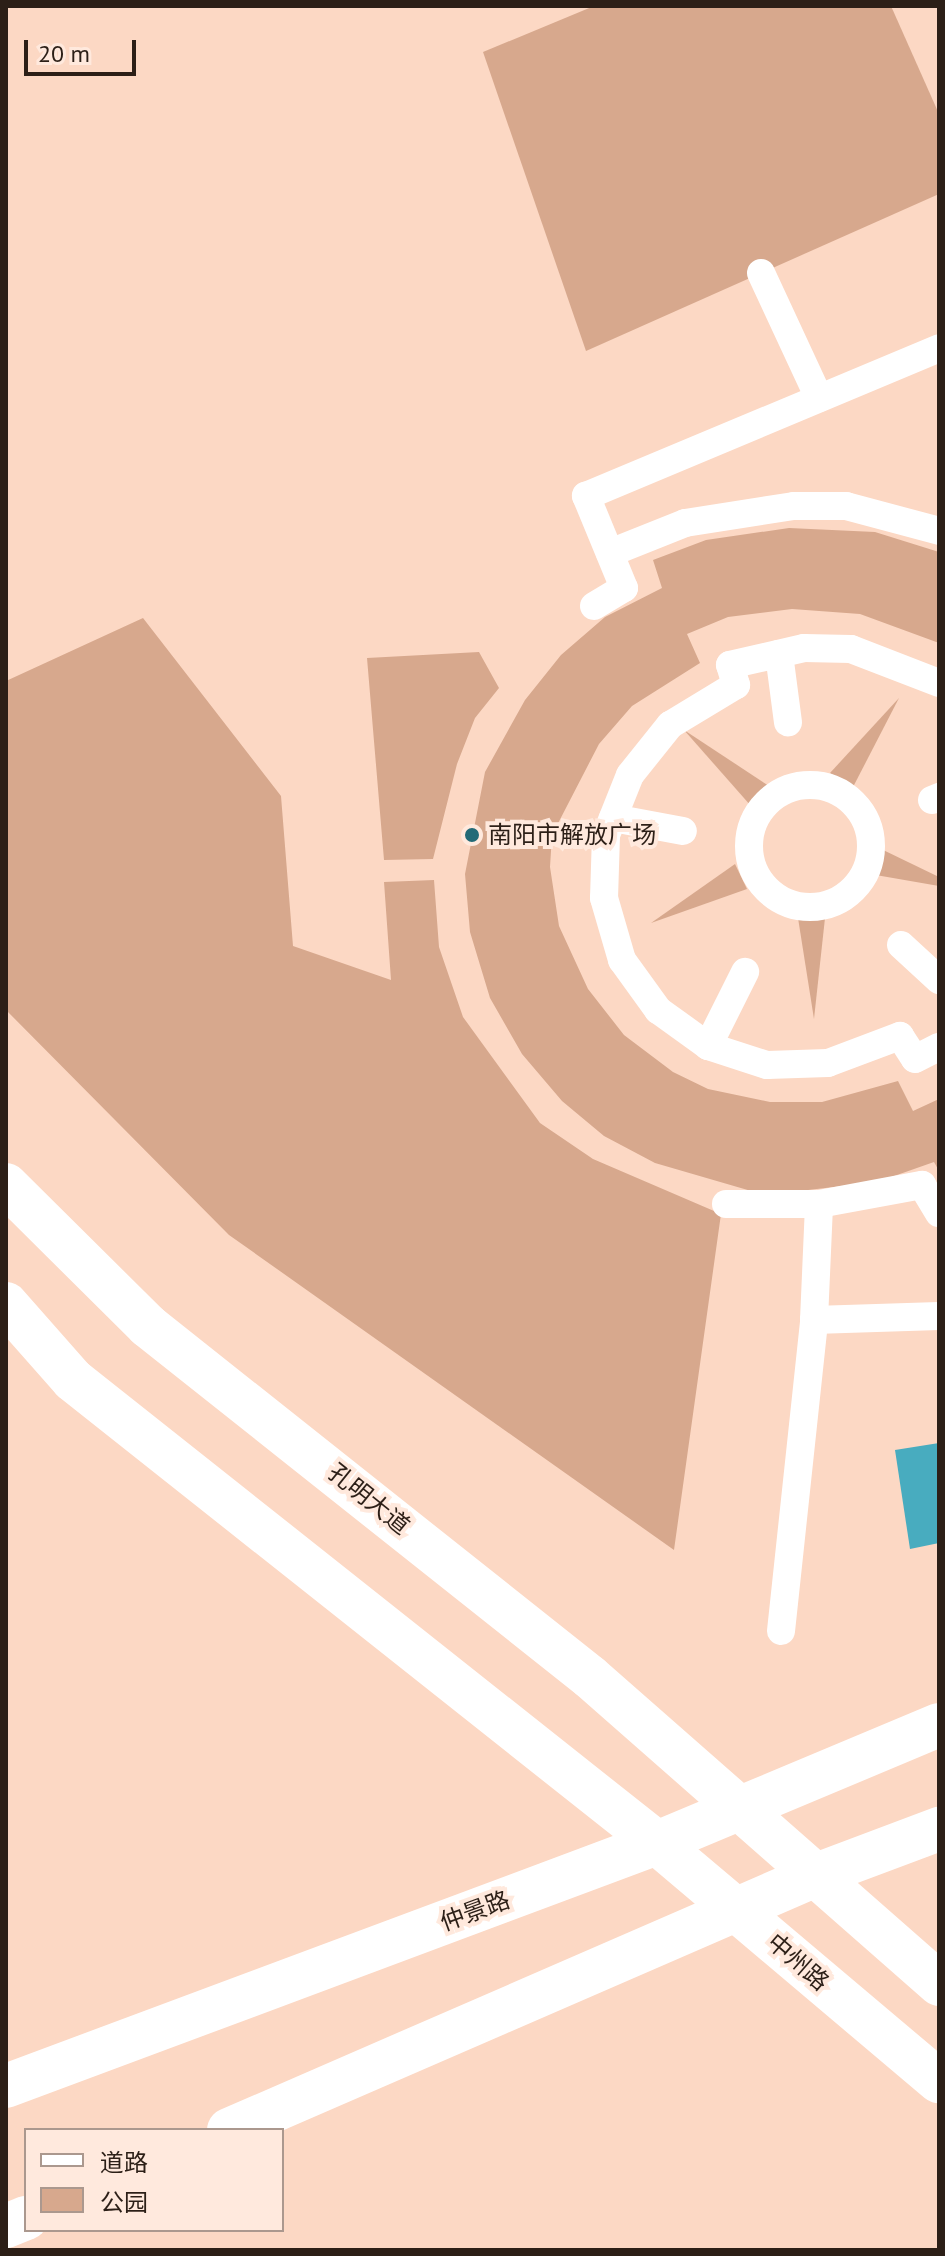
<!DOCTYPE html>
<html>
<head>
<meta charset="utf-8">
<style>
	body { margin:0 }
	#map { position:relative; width:945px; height:2256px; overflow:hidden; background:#fcd8c4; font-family:"PT Sans","Noto Sans SC",sans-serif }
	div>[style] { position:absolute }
	.green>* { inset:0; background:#d7a88d }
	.water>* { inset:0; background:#48acbf }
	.pedestrian>* { height:28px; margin:-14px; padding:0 14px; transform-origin:14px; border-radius:14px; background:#fff }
	.pedestrian>.ring { margin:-14px; padding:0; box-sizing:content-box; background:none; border:28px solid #fff; border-radius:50% }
	.secondary>* { height:44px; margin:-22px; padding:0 22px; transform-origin:22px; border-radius:22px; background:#fff }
	.primary>* { height:44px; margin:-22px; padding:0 22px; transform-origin:22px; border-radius:22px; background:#fff }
	.dots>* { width:22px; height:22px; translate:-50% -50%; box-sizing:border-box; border:4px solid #ffe9dd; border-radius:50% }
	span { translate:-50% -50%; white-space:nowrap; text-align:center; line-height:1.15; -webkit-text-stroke:8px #ffe9dd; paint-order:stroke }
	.poi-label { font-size:24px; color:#2c1f17 }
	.left { translate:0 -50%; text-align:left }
	.street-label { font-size:24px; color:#2c1f17 }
	.frame { position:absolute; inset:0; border:8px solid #2c1f17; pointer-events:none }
	.legend { position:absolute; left:24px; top:2128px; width:260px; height:104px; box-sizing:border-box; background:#ffe9dd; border:2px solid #ab988e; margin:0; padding:10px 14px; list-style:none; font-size:24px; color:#2c1f17 }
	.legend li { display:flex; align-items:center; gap:16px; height:40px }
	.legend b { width:40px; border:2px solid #ab988e }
	.scale { position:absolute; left:24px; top:40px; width:112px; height:36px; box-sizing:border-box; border:4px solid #2c1f17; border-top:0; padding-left:10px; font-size:24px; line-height:28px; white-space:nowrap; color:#2c1f17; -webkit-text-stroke:6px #ffe9dd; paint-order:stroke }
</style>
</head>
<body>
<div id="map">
	<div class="green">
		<div style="clip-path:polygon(594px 6px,891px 6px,939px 114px,939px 194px,586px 351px,483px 52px)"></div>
		<div style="clip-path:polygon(789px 528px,875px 532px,939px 552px,939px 643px,860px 614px,792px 609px,728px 617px,687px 634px,700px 663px,632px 706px,599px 744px,552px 835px,550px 867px,559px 926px,588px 989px,624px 1035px,673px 1072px,708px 1089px,770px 1102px,822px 1102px,898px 1081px,913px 1111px,939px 1099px,939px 1171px,934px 1162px,877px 1182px,765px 1195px,655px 1163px,604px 1136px,562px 1101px,522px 1054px,490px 998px,470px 932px,465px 874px,485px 772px,525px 700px,561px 655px,605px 617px,662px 588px,653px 560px,706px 540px)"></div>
		<div style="clip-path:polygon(143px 618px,281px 796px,293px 946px,391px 980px,384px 882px,434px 880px,439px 947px,463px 1017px,540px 1123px,593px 1159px,721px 1214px,674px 1550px,229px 1235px,6px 1010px,6px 681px)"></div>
		<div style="clip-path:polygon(479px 652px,499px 688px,475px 718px,457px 764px,433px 859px,384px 860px,367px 658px)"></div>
		<div style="clip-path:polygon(899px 698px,852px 789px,830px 773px)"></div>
		<div style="clip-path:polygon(684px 730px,769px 786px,751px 806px)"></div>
		<div style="clip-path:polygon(879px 848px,939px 877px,939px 886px,870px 874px)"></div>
		<div style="clip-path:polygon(735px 864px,747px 889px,651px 923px)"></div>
		<div style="clip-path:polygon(798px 918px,825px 918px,814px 1019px)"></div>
	</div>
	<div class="water">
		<div style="clip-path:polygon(939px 1443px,939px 1543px,910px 1549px,895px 1450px)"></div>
	</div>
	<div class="pedestrian">
		<div style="left:761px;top:273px;width:138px;rotate:65.1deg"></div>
		<div style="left:610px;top:553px;width:81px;rotate:-21.8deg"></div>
		<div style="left:685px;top:523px;width:110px;rotate:-8.9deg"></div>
		<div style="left:794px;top:506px;width:52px"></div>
		<div style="left:846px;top:506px;width:96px;rotate:15deg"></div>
		<div style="left:594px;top:606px;width:35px;rotate:-31deg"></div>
		<div style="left:624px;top:588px;width:100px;rotate:-112.4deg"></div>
		<div style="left:586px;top:496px;width:383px;rotate:-22.7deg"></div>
		<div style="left:779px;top:654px;width:69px;rotate:82.5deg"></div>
		<div style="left:939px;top:683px;width:94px;rotate:-158.9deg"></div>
		<div style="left:851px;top:649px;width:47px;rotate:-178.8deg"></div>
		<div style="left:804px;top:648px;width:76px;rotate:167.1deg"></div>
		<div style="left:730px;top:665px;width:21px;rotate:73deg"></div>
		<div style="left:736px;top:685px;width:77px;rotate:148.8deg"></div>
		<div style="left:670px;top:725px;width:64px;rotate:128.7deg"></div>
		<div style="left:630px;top:775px;width:65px;rotate:111.8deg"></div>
		<div style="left:606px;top:835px;width:63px;rotate:91.8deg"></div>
		<div style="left:604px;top:898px;width:65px;rotate:73.8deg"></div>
		<div style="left:622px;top:960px;width:62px;rotate:54.2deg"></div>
		<div style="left:658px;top:1010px;width:62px;rotate:35.8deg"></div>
		<div style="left:708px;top:1046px;width:62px;rotate:17.9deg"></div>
		<div style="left:767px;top:1065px;width:61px;rotate:-1.9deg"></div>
		<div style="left:828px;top:1063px;width:77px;rotate:-20.6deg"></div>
		<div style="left:900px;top:1036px;width:27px;rotate:57deg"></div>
		<div style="left:915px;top:1059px;width:27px;rotate:-27deg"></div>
		<div class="ring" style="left:749px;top:785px;width:94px;height:94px"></div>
		<div style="left:932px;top:800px;width:8px;rotate:-23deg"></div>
		<div style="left:613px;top:818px;width:71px;rotate:10.5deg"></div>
		<div style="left:901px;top:945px;width:52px;rotate:42.6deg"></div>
		<div style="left:708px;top:1046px;width:83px;rotate:-63.4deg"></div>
		<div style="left:726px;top:1204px;width:93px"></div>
		<div style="left:819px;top:1204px;width:105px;rotate:-10.5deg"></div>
		<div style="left:922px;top:1185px;width:33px;rotate:59deg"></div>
		<div style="left:814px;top:1320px;width:116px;rotate:-87.5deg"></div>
		<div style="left:781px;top:1631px;width:313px;rotate:-83.9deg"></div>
		<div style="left:814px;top:1320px;width:125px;rotate:-1.8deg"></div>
	</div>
	<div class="secondary">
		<div style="left:6px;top:2086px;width:695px;rotate:-20.47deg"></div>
		<div style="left:657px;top:1843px;width:306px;rotate:-22.7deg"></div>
		<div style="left:229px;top:2130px;width:635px;rotate:-23.49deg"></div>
		<div style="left:811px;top:1877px;width:137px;rotate:-20.6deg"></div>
		<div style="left:6px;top:2226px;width:22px;rotate:-22deg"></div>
	</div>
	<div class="primary">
		<div style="left:6px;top:1185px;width:200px;rotate:44.8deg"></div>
		<div style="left:148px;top:1326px;width:564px;rotate:38.45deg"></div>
		<div style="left:590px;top:1677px;width:465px;rotate:41.3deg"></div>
		<div style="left:6px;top:1304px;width:101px;rotate:48.6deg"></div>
		<div style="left:73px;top:1380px;width:745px;rotate:38.41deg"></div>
		<div style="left:657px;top:1843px;width:369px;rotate:40.2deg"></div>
	</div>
	<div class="dots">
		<div style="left:472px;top:835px;background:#226a77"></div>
	</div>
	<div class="poi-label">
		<span class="left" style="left:488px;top:835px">南阳市解放广场</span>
	</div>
	<div class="street-label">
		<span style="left:369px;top:1499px;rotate:39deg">孔明大道</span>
		<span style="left:475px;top:1911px;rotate:-20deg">仲景路</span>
		<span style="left:798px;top:1962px;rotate:41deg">中州路</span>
	</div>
	<div class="frame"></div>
	<ul class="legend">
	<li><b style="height:10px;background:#fff"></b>道路</li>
	<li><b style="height:22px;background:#d7a88d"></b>公园</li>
	</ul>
	<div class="scale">20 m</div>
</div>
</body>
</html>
